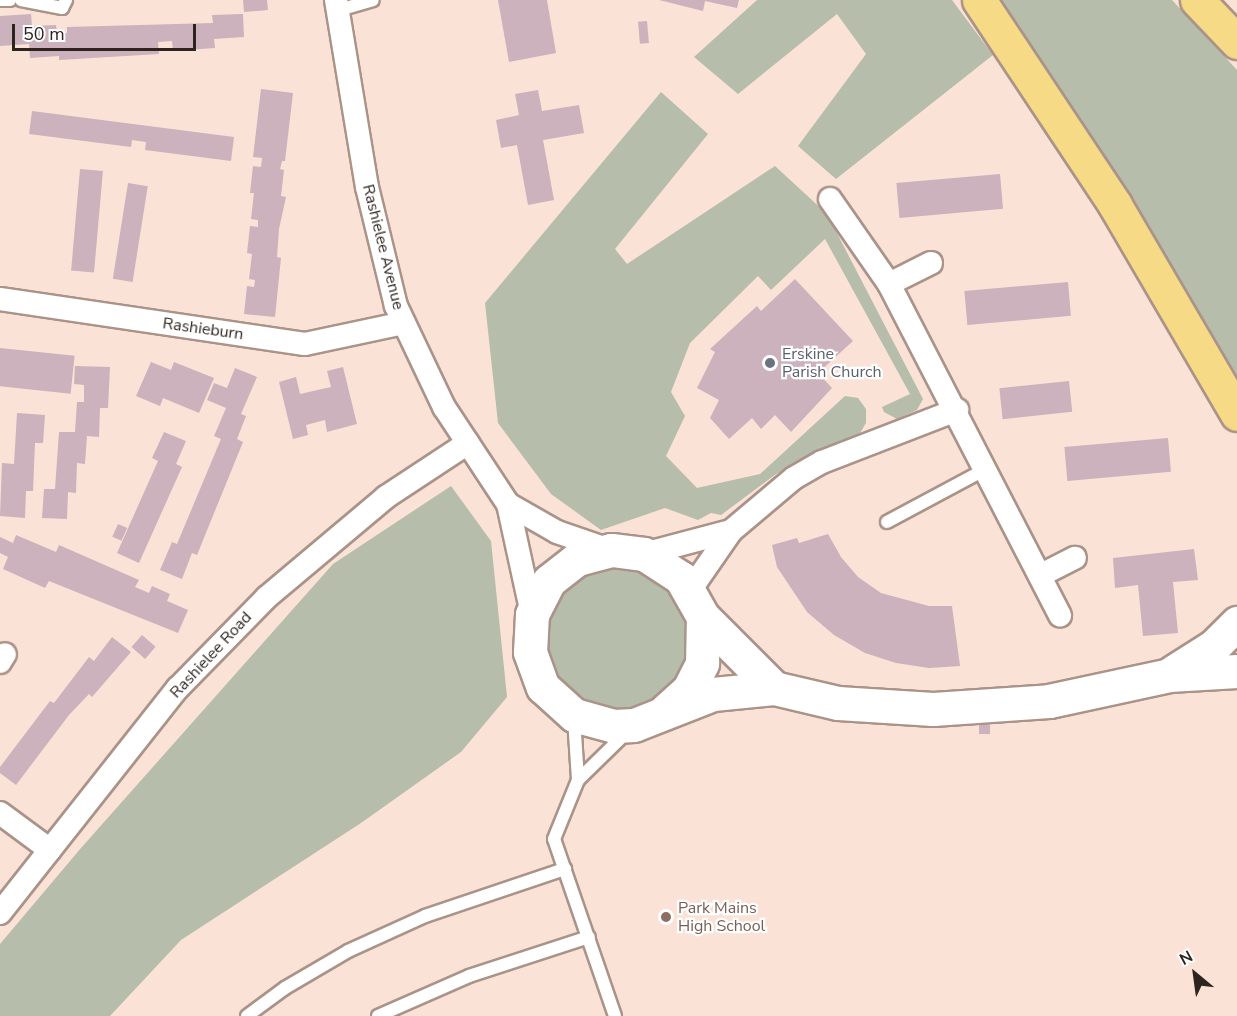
<!DOCTYPE html>
<html>
<head>
<meta charset="utf-8">
<style>
	body { margin:0 }
	#map { position:relative; width:1237px; height:1016px; overflow:hidden; background:#fbe2d6; font-family:"Nunito Sans",sans-serif }
	div>[style] { position:absolute }
	.green>* { inset:0; background:#b6bdab }
	.round { border-radius:50% }
	.building>* { inset:0; background:#cbb2bc; transform-origin:0 0 }
	.roads { filter:drop-shadow(2px 0 #aa9388) drop-shadow(-2px 0 #aa9388) drop-shadow(0 2px #aa9388) drop-shadow(0 -2px #aa9388) }
	.lane>* { height:12px; margin:-6px; padding:0 6px; transform-origin:6px; border-radius:6px; background:#fff }
	.street>* { height:22px; margin:-11px; padding:0 11px; transform-origin:11px; border-radius:11px; background:#fff }
	.secondary>* { height:33px; margin:-16.5px; padding:0 16.5px; transform-origin:16.5px; border-radius:16.5px; background:#fff }
	.primary>* { height:33px; margin:-16.5px; padding:0 16.5px; transform-origin:16.5px; border-radius:16.5px; background:#f6da85 }
	.dots>* { width:16px; height:16px; translate:-50% -50%; box-sizing:border-box; border:3px solid #fff; border-radius:50% }
	span { translate:-50% -50%; white-space:nowrap; text-align:center; line-height:1.15; -webkit-text-stroke:4.5px #fff; paint-order:stroke }
	.street-label { font-size:16px; color:#2d241f }
	.worship-label { font-size:16px; color:#5b616d }
	.left { translate:0 -50%; text-align:left }
	.education-label { font-size:16px; color:#785e54 }
	.north { position:absolute; left:1165px; top:944px; width:60px; height:60px; -webkit-text-stroke:4px #fff; paint-order:stroke; rotate:331deg; font-size:16px; font-weight:700; line-height:24px; text-align:center; color:#2d241f }
	.north::after { content:''; display:block; margin:auto; width:21px; height:27px; background:#2d241f; clip-path:polygon(50% 0,100% 100%,50% 72%,0 100%) }
	.scale { position:absolute; left:12px; top:24px; width:184px; height:27px; box-sizing:border-box; border:3px solid #2d241f; border-top:0; padding-left:8px; font-size:18px; line-height:21px; white-space:nowrap; color:#2d241f; -webkit-text-stroke:4px #fff; paint-order:stroke }
</style>
</head>
<body>
<div id="map">
	<div class="green">
		<div style="clip-path:polygon(757px 0,952px 0,993px 55px,836px 179px,798px 146px,866px 54px,837px 14px,738px 94px,694px 57px)"></div>
		<div style="clip-path:polygon(997px 0,1172px 0,1237px 70px,1237px 390px)"></div>
		<div style="clip-path:polygon(661px 92px,708px 134px,615px 249px,627px 264px,775px 166px,827px 214px,923px 399px,917px 410px,897px 419px,884px 412px,882px 407px,910px 394px,825px 239px,771px 290px,758px 276px,690px 343px,671px 392px,685px 416px,666px 456px,697px 488px,760px 474px,845px 396px,858px 398px,866px 409px,866px 423px,860px 433px,776px 474px,721px 515px,711px 513px,698px 520px,665px 508px,601px 530px,551px 494px,498px 423px,485px 303px)"></div>
		<div style="clip-path:polygon(451px 486px,491px 541px,507px 697px,461px 752px,361px 823px,181px 940px,110px 1016px,0 1016px,0 944px,81px 848px,333px 564px)"></div>
		<div class="round" style="left:546px;top:568px;width:144px;height:144px"></div>
	</div>
	<div class="building">
		<div style="clip-path:polygon(243px 0,267px 0,268px 10px,244px 12px)"></div>
		<div style="clip-path:polygon(498px 0,547px 0,556px 53px,509px 62px)"></div>
		<div style="clip-path:polygon(659px 0,739px 0,737px 8px,705px 1px,703px 11px)"></div>
		<div style="clip-path:polygon(31px 14px,32px 26px,56px 25px,57px 33px,67px 33px,67px 27px,213px 23px,212px 15px,243px 14px,244px 37px,214px 39px,215px 48px,173px 51px,172px 41px,158px 42px,159px 54px,59px 60px,59px 56px,30px 58px,29px 44px,0 46px,0 16px)"></div>
		<div style="left:647px;top:21px;width:22px;height:9px;rotate:85deg"></div>
		<div style="clip-path:polygon(261px 89px,293px 93px,285px 161px,282px 161px,280px 169px,284px 170px,281px 196px,286px 197px,279px 229px,277px 257px,281px 258px,275px 317px,244px 314px,247px 286px,254px 287px,255px 280px,249px 279px,252px 254px,247px 253px,250px 226px,258px 227px,258px 220px,251px 219px,254px 193px,250px 193px,253px 166px,261px 167px,262px 158px,253px 157px)"></div>
		<div style="clip-path:polygon(538px 90px,542px 111px,579px 105px,584px 133px,543px 140px,554px 200px,528px 205px,517px 145px,501px 148px,496px 120px,519px 115px,515px 94px)"></div>
		<div style="clip-path:polygon(32px 111px,234px 137px,231px 161px,145px 150px,146px 142px,132px 140px,131px 147px,29px 134px)"></div>
		<div style="left:80px;top:169px;width:23px;height:102px;rotate:5deg"></div>
		<div style="left:1000px;top:174px;width:35px;height:104px;rotate:85deg"></div>
		<div style="left:128px;top:183px;width:20px;height:97px;rotate:9deg"></div>
		<div style="clip-path:polygon(795px 279px,853px 341px,818px 373px,832px 388px,791px 432px,775px 415px,761px 429px,752px 418px,729px 439px,710px 418px,719px 400px,697px 388px,715px 352px,710px 349px,757px 306px,761px 311px)"></div>
		<div style="left:1068px;top:282px;width:34px;height:104px;rotate:85deg"></div>
		<div style="left:0;top:348px;width:75px;height:38px;rotate:6deg"></div>
		<div style="clip-path:polygon(151px 362px,171px 370px,174px 362px,214px 378px,199px 413px,163px 398px,160px 406px,136px 396px)"></div>
		<div style="clip-path:polygon(75px 366px,110px 367px,108px 408px,100px 408px,99px 437px,87px 436px,85px 464px,77px 463px,76px 493px,68px 492px,67px 519px,42px 518px,44px 489px,55px 489px,59px 432px,75px 432px,77px 402px,84px 402px,84px 385px,74px 384px)"></div>
		<div style="clip-path:polygon(343px 367px,357px 424px,327px 432px,325px 420px,306px 425px,308px 435px,293px 439px,279px 382px,296px 377px,300px 394px,331px 387px,327px 371px)"></div>
		<div style="clip-path:polygon(235px 368px,257px 377px,241px 414px,246px 416px,237px 439px,243px 442px,197px 555px,192px 553px,182px 579px,160px 570px,172px 542px,177px 544px,221px 439px,214px 436px,226px 408px,207px 400px,214px 383px,227px 388px)"></div>
		<div style="left:1069px;top:381px;width:31px;height:70px;rotate:84deg"></div>
		<div style="clip-path:polygon(17px 413px,45px 415px,43px 443px,35px 443px,33px 491px,26px 491px,25px 518px,0 516px,2px 463px,14px 464px)"></div>
		<div style="clip-path:polygon(164px 432px,186px 441px,176px 464px,182px 467px,139px 563px,117px 553px,158px 461px,152px 458px)"></div>
		<div style="left:1168px;top:438px;width:34px;height:104px;rotate:85deg"></div>
		<div style="left:118px;top:524px;width:10px;height:14px;rotate:24deg"></div>
		<div style="clip-path:polygon(828px 534px,841px 557px,858px 577px,881px 593px,929px 606px,952px 606px,960px 666px,929px 668px,896px 663px,865px 653px,834px 635px,807px 612px,777px 567px,772px 545px,797px 538px,799px 543px)"></div>
		<div style="clip-path:polygon(16px 535px,56px 552px,59px 545px,139px 580px,135px 587px,149px 593px,152px 586px,170px 594px,167px 601px,188px 610px,178px 633px,49px 581px,45px 588px,3px 569px,8px 557px,0 553px,0 537px,13px 543px)"></div>
		<div style="clip-path:polygon(1194px 549px,1198px 580px,1173px 582px,1178px 633px,1143px 636px,1138px 585px,1115px 588px,1113px 558px)"></div>
		<div style="left:142px;top:635px;width:18px;height:16px;rotate:41deg"></div>
		<div style="clip-path:polygon(112px 637px,131px 652px,92px 697px,89px 694px,69px 715px,16px 785px,0 773px,0 767px,50px 701px,54px 703px,89px 657px,94px 661px)"></div>
		<div style="left:979px;top:725px;width:11px;height:9px"></div>
	</div>
	<div class="roads">
		<div class="lane">
			<div style="left:0;top:0;width:10px"></div>
			<div style="left:21px;top:0;width:42px;rotate:11deg"></div>
			<div style="left:62px;top:8px;width:9px;rotate:-63deg"></div>
			<div style="left:339px;top:10px;width:35px;rotate:-16deg"></div>
			<div style="left:887px;top:522px;width:112px;rotate:-28.2deg"></div>
			<div style="left:574px;top:718px;width:62px;rotate:86.3deg"></div>
			<div style="left:247px;top:1016px;width:47px;rotate:-36.4deg"></div>
			<div style="left:285px;top:988px;width:73px;rotate:-30.4deg"></div>
			<div style="left:348px;top:951px;width:85px;rotate:-24.4deg"></div>
			<div style="left:425px;top:916px;width:148px;rotate:-18.6deg"></div>
			<div style="left:378px;top:1016px;width:99px;rotate:-23.7deg"></div>
			<div style="left:469px;top:976px;width:126px;rotate:-18deg"></div>
			<div style="left:615px;top:1016px;width:187px;rotate:-109deg"></div>
			<div style="left:554px;top:839px;width:64px;rotate:-67.9deg"></div>
			<div style="left:578px;top:780px;width:69px;rotate:-44.4deg"></div>
		</div>
		<div class="street">
			<div style="left:336px;top:0;width:190px;rotate:80.6deg"></div>
			<div style="left:367px;top:187px;width:122px;rotate:76.3deg"></div>
			<div style="left:396px;top:306px;width:112px;rotate:64.6deg"></div>
			<div style="left:444px;top:407px;width:116px;rotate:56.6deg"></div>
			<div style="left:508px;top:504px;width:113px;rotate:77.7deg"></div>
			<div style="left:830px;top:199px;width:103px;rotate:55.2deg"></div>
			<div style="left:889px;top:284px;width:373px;rotate:62.7deg"></div>
			<div style="left:889px;top:284px;width:47px;rotate:-26.6deg"></div>
			<div style="left:0;top:299px;width:308px;rotate:8.4deg"></div>
			<div style="left:305px;top:344px;width:101px;rotate:-12deg"></div>
			<div style="left:508px;top:504px;width:56px;rotate:29.7deg"></div>
			<div style="left:557px;top:532px;width:56px;rotate:18.8deg"></div>
			<div style="left:644px;top:554px;width:90px;rotate:-14.8deg"></div>
			<div style="left:1041px;top:575px;width:38px;rotate:-27deg"></div>
			<div style="left:691px;top:589px;width:70px;rotate:-55.4deg"></div>
			<div style="left:731px;top:531px;width:82px;rotate:-40.1deg"></div>
			<div style="left:794px;top:478px;width:32px;rotate:-30deg"></div>
			<div style="left:822px;top:462px;width:145px;rotate:-21.1deg"></div>
			<div style="left:0;top:662px;width:9px;rotate:-58deg"></div>
			<div style="left:0;top:813px;width:62px;rotate:36.5deg"></div>
			<div style="left:0;top:913px;width:287px;rotate:-51.7deg"></div>
			<div style="left:178px;top:688px;width:127px;rotate:-45.6deg"></div>
			<div style="left:267px;top:597px;width:155px;rotate:-40deg"></div>
			<div style="left:386px;top:497px;width:98px;rotate:-33.4deg"></div>
		</div>
		<div class="secondary">
			<div style="left:1173px;top:672px;width:49px;rotate:-32.4deg"></div>
			<div style="left:1214px;top:646px;width:33px;rotate:-45deg"></div>
			<div style="left:774px;top:688px;width:100px;rotate:-135deg"></div>
			<div style="left:703px;top:617px;width:45px;rotate:-119.4deg"></div>
			<div style="left:681px;top:578px;width:44px;rotate:-147deg"></div>
			<div style="left:644px;top:554px;width:33px;rotate:-173deg"></div>
			<div style="left:611px;top:550px;width:35px;rotate:165deg"></div>
			<div style="left:577px;top:559px;width:36px;rotate:142deg"></div>
			<div style="left:549px;top:581px;width:37px;rotate:117deg"></div>
			<div style="left:532px;top:614px;width:38px;rotate:93deg"></div>
			<div style="left:530px;top:652px;width:37px;rotate:70deg"></div>
			<div style="left:543px;top:687px;width:42px;rotate:42.1deg"></div>
			<div style="left:574px;top:715px;width:41px;rotate:15.4deg"></div>
			<div style="left:614px;top:726px;width:20px;rotate:-3deg"></div>
			<div style="left:634px;top:725px;width:85px;rotate:-21.4deg"></div>
			<div style="left:713px;top:694px;width:61px;rotate:-5.6deg"></div>
			<div style="left:774px;top:688px;width:66px;rotate:13.2deg"></div>
			<div style="left:838px;top:703px;width:95px;rotate:3.6deg"></div>
			<div style="left:933px;top:709px;width:116px;rotate:-3.9deg"></div>
			<div style="left:1049px;top:701px;width:123px;rotate:-12.2deg"></div>
			<div style="left:1169px;top:675px;width:68px;rotate:-3.4deg"></div>
			<div style="left:666px;top:710px;width:31px;rotate:-42deg"></div>
			<div style="left:689px;top:689px;width:29px;rotate:-63deg"></div>
			<div style="left:702px;top:663px;width:46px;rotate:-88.8deg"></div>
		</div>
		<div class="primary">
			<div style="left:979px;top:0;width:246px;rotate:56.4deg"></div>
			<div style="left:1115px;top:205px;width:242px;rotate:59.7deg"></div>
			<div style="left:1197px;top:0;width:58px;rotate:46.4deg"></div>
		</div>
	</div>
	<div class="dots">
		<div style="left:770px;top:363px;background:#6b7280"></div>
		<div style="left:666px;top:917px;background:#8d6e63"></div>
	</div>
	<div class="street-label">
		<span style="left:383px;top:247px;rotate:76deg">Rashielee Avenue</span>
		<span style="left:203px;top:329px;rotate:8deg">Rashieburn</span>
		<span style="left:211px;top:655px;rotate:-47deg">Rashielee Road</span>
	</div>
	<div class="worship-label">
		<span class="left" style="left:782px;top:363px">Erskine<br>Parish Church</span>
	</div>
	<div class="education-label">
		<span class="left" style="left:678px;top:917px">Park Mains<br>High School</span>
	</div>
	<div class="north">N</div>
	<div class="scale">50 m</div>
</div>
</body>
</html>
